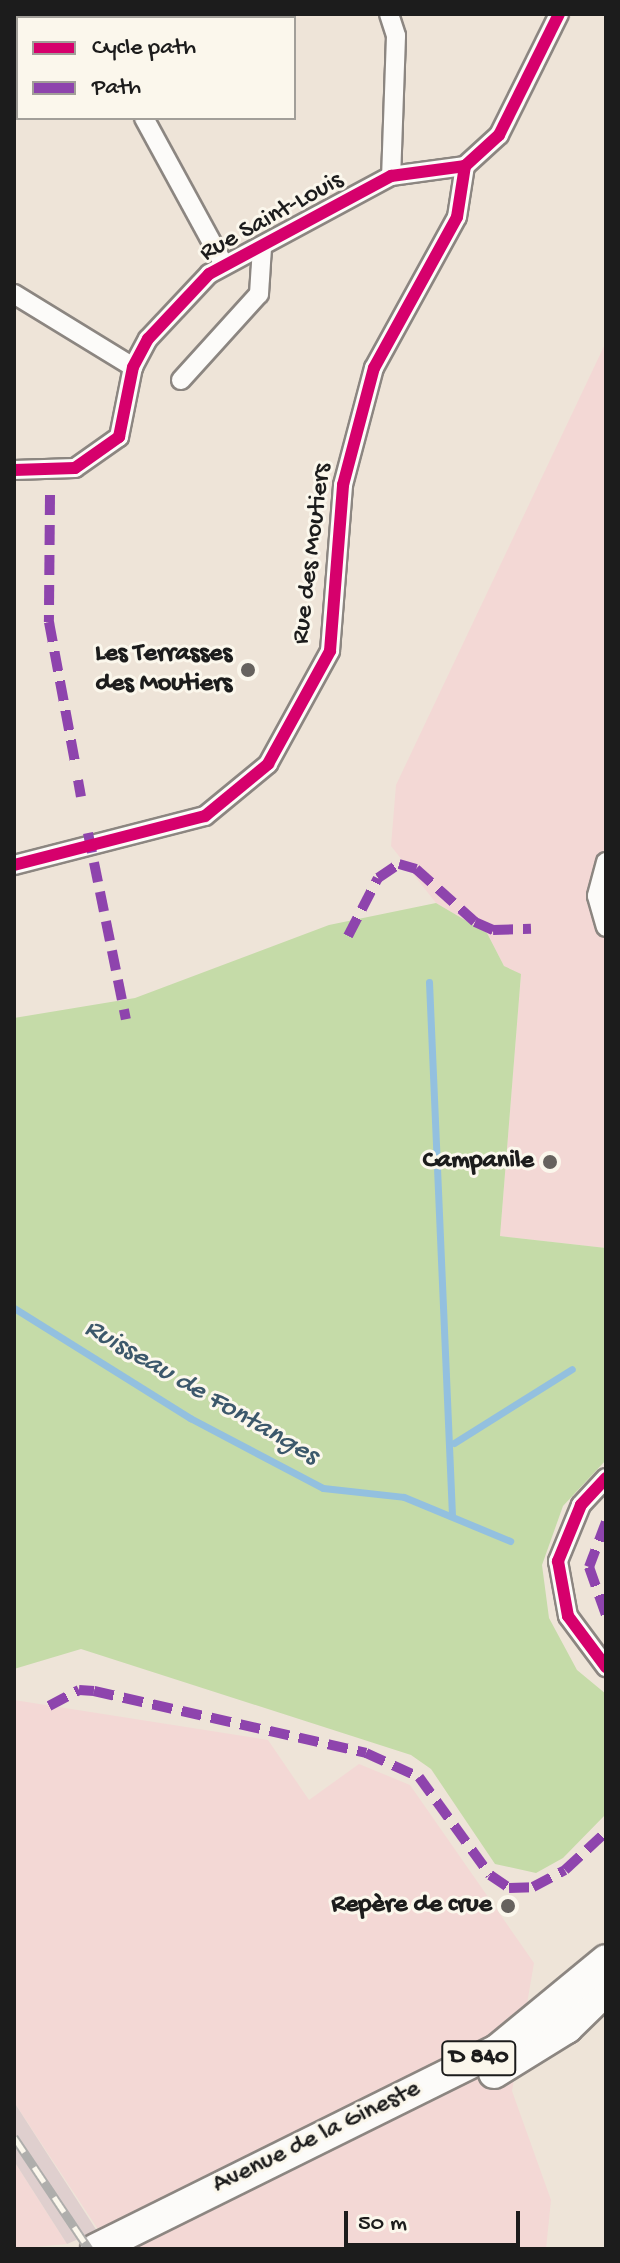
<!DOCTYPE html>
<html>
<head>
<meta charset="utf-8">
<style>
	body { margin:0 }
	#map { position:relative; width:620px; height:2263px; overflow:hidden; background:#eee4d8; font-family:"Gochi Hand",sans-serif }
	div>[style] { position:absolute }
	.built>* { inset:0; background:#f3d8d5 }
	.industrial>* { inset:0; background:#dfcfce }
	.green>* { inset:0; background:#c5dba8 }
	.stream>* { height:7px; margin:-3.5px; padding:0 3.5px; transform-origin:3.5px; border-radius:3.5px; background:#93c0df }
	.roads { filter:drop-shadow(2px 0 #8c8681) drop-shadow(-2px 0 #8c8681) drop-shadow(0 2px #8c8681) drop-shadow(0 -2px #8c8681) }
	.street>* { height:18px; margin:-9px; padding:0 9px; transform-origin:9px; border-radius:9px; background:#fcfbf9 }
	.primary>* { height:30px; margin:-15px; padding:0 15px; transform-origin:15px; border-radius:15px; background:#fcfbf9 }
	.rail>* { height:9px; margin-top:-4.5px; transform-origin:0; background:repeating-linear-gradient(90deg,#fbf7ec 0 18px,#afaeac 0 36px); box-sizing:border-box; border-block:2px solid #afaeac }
	.quiet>* { height:10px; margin-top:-5px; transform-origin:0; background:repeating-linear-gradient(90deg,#8e44ad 0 20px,transparent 0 30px) }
	.cycleway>* { height:12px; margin:-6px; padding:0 6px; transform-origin:6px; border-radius:6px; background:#d6006c }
	.dots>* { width:22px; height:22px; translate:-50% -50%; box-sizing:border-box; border:4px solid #fbf7ec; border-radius:50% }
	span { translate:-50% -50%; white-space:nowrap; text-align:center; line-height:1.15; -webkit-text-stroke:6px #fbf7ec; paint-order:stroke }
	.shield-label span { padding:2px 6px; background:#fbf7ec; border:2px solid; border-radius:6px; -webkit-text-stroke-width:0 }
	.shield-label { font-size:24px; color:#1c1c1c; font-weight:700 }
	.street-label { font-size:26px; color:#1c1c1c }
	.poi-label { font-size:26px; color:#1c1c1c; font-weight:700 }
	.right { translate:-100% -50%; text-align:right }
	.water-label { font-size:28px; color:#3c586b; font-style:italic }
	.frame { position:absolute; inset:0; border:16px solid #1c1c1c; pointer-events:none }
	.legend { position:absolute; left:16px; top:16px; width:280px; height:104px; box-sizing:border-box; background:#fbf7ec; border:2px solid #a29f99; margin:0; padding:10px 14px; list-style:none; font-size:24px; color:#1c1c1c }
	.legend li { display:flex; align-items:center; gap:16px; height:40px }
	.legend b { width:40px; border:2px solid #a29f99 }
	.scale { position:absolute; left:344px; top:2211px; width:176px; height:36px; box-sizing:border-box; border:4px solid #1c1c1c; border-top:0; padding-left:10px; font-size:24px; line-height:28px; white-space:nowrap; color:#1c1c1c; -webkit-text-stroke:6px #fbf7ec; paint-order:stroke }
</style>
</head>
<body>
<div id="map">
	<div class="built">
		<div style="clip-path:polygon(606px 342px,606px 1248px,500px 1236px,521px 975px,504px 966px,487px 933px,436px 903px,391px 846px,396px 785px)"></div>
		<div style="clip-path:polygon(14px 1700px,268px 1740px,309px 1800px,359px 1764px,410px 1785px,534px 1963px,512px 2091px,551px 2200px,546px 2249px,111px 2249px,14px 2102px)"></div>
		<div style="clip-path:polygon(14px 2161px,67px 2244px,14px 2249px)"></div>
	</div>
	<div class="industrial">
		<div style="clip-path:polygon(14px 2102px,97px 2231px,67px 2244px,14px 2161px)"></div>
	</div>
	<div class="green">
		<div style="clip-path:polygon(436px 903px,487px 933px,504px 966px,521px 974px,500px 1236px,606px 1248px,606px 1460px,563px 1506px,542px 1565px,549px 1618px,577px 1670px,606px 1694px,606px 1814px,563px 1858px,536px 1873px,495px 1864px,431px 1769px,411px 1755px,81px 1649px,14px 1669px,14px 1018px,135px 998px,329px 925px)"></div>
	</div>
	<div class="stream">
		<div style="left:429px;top:982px;width:534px;rotate:87.53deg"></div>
		<div style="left:14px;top:1308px;width:208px;rotate:32deg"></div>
		<div style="left:190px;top:1418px;width:150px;rotate:27.8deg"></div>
		<div style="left:323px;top:1488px;width:81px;rotate:6.3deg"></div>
		<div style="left:404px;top:1497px;width:115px;rotate:22.5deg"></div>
		<div style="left:454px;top:1443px;width:139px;rotate:-32.1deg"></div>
	</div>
	<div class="roads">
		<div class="street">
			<div style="left:389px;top:14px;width:23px;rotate:72deg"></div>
			<div style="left:396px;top:36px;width:140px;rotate:92deg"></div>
			<div style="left:144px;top:118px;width:167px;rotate:61.4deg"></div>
			<div style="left:14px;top:294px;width:140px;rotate:31.5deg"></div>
			<div style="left:181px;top:380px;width:116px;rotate:-47.8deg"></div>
			<div style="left:259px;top:294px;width:46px;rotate:-86.3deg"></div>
			<div style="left:14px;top:470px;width:61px;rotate:-1.9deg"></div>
			<div style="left:75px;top:468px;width:54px;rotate:-35.2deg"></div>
			<div style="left:119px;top:437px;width:71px;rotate:-78.7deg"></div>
			<div style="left:133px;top:367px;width:32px;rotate:-62deg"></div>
			<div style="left:148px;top:339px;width:89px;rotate:-46.8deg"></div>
			<div style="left:209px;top:274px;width:207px;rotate:-28.3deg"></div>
			<div style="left:391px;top:176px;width:75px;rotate:-7.7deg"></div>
			<div style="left:606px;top:862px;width:35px;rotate:105deg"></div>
			<div style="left:597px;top:896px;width:32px;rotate:74deg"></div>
			<div style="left:14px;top:865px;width:197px;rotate:-14.4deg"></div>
			<div style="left:205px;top:816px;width:82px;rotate:-39.5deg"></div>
			<div style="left:268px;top:764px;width:129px;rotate:-61.2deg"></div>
			<div style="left:330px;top:651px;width:167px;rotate:-85.5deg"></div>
			<div style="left:343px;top:485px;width:121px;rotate:-75.2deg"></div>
			<div style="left:374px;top:368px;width:172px;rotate:-61.2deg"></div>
			<div style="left:457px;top:217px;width:52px;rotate:-81.1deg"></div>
			<div style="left:465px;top:166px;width:46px;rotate:-42.4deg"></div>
			<div style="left:499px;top:135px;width:135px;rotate:-63.6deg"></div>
			<div style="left:606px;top:1478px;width:37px;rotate:133deg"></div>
			<div style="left:581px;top:1505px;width:61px;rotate:112.3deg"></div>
			<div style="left:558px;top:1561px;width:56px;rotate:79.7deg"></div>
			<div style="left:568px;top:1616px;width:64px;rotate:53.3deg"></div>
		</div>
		<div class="primary">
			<div style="left:494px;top:2073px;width:86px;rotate:-31.7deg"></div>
			<div style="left:567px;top:2028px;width:54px;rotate:-44.3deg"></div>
			<div style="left:96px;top:2249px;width:448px;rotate:-26.4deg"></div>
			<div style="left:497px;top:2050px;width:141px;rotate:-39.5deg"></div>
		</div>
	</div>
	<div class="rail">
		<div style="left:14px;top:2137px;width:135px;rotate:56.2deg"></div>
	</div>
	<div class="quiet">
		<div style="left:119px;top:18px;width:4px;rotate:-63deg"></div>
		<div style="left:14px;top:67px;width:4px;rotate:-27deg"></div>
		<div style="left:50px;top:495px;width:127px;rotate:90.5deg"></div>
		<div style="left:49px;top:622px;width:148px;rotate:79.5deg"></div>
		<div style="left:78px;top:780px;width:17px;rotate:80deg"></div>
		<div style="left:88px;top:833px;width:190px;rotate:78.5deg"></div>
		<div style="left:348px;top:936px;width:65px;rotate:-62.7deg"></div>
		<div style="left:378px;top:878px;width:25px;rotate:-34deg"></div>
		<div style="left:399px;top:864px;width:18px;rotate:16deg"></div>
		<div style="left:416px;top:869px;width:79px;rotate:41.9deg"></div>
		<div style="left:475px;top:922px;width:20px;rotate:24deg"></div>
		<div style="left:493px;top:930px;width:38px;rotate:-2deg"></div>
		<div style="left:606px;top:1522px;width:48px;rotate:110.7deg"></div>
		<div style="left:589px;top:1567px;width:51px;rotate:70.5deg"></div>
		<div style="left:49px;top:1706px;width:34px;rotate:-28deg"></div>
		<div style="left:79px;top:1690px;width:15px;rotate:4deg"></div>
		<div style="left:94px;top:1691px;width:279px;rotate:12.8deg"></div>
		<div style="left:366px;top:1753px;width:58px;rotate:24.4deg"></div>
		<div style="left:419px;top:1777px;width:121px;rotate:54.1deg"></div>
		<div style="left:490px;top:1875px;width:23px;rotate:34deg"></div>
		<div style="left:509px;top:1888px;width:24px;rotate:-2deg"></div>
		<div style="left:533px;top:1887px;width:36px;rotate:-28deg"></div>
		<div style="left:565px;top:1870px;width:56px;rotate:-42.8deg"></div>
	</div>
	<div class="cycleway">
		<div style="left:14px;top:470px;width:61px;rotate:-1.9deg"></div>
		<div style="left:75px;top:468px;width:54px;rotate:-35.2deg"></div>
		<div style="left:119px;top:437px;width:71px;rotate:-78.7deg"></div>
		<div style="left:133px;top:367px;width:32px;rotate:-62deg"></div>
		<div style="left:148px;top:339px;width:89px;rotate:-46.8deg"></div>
		<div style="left:209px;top:274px;width:207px;rotate:-28.3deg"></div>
		<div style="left:391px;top:176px;width:75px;rotate:-7.7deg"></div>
		<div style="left:14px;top:865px;width:197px;rotate:-14.4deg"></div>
		<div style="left:205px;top:816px;width:82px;rotate:-39.5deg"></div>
		<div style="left:268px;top:764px;width:129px;rotate:-61.2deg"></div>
		<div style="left:330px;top:651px;width:167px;rotate:-85.5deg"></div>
		<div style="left:343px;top:485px;width:121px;rotate:-75.2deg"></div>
		<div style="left:374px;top:368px;width:172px;rotate:-61.2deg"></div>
		<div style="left:457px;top:217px;width:52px;rotate:-81.1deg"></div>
		<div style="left:465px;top:166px;width:46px;rotate:-42.4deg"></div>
		<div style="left:499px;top:135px;width:135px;rotate:-63.6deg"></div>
		<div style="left:606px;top:1478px;width:37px;rotate:133deg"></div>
		<div style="left:581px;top:1505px;width:61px;rotate:112.3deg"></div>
		<div style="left:558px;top:1561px;width:56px;rotate:79.7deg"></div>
		<div style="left:568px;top:1616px;width:64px;rotate:53.3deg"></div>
	</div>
	<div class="dots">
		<div style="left:248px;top:670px;background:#66625e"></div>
		<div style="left:550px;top:1162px;background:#66625e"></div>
		<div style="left:508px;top:1906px;background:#66625e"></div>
	</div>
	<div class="shield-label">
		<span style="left:479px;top:2058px">D 840</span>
	</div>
	<div class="street-label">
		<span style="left:272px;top:218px;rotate:-29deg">Rue Saint-Louis</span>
		<span style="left:313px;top:554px;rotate:-83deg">Rue des Moutiers</span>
		<span style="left:317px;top:2138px;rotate:-26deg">Avenue de la Gineste</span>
	</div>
	<div class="poi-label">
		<span class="right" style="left:232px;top:670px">Les Terrasses<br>des Moutiers</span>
		<span class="right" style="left:534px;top:1162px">Campanile</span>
		<span class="right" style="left:492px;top:1906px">Repère de crue</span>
	</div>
	<div class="water-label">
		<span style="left:201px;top:1393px;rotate:30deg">Ruisseau de Fontanges</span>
	</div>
	<div class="frame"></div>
	<ul class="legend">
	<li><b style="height:10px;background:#d6006c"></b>Cycle path</li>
	<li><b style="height:10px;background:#8e44ad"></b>Path</li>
	</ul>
	<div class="scale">50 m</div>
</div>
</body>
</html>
